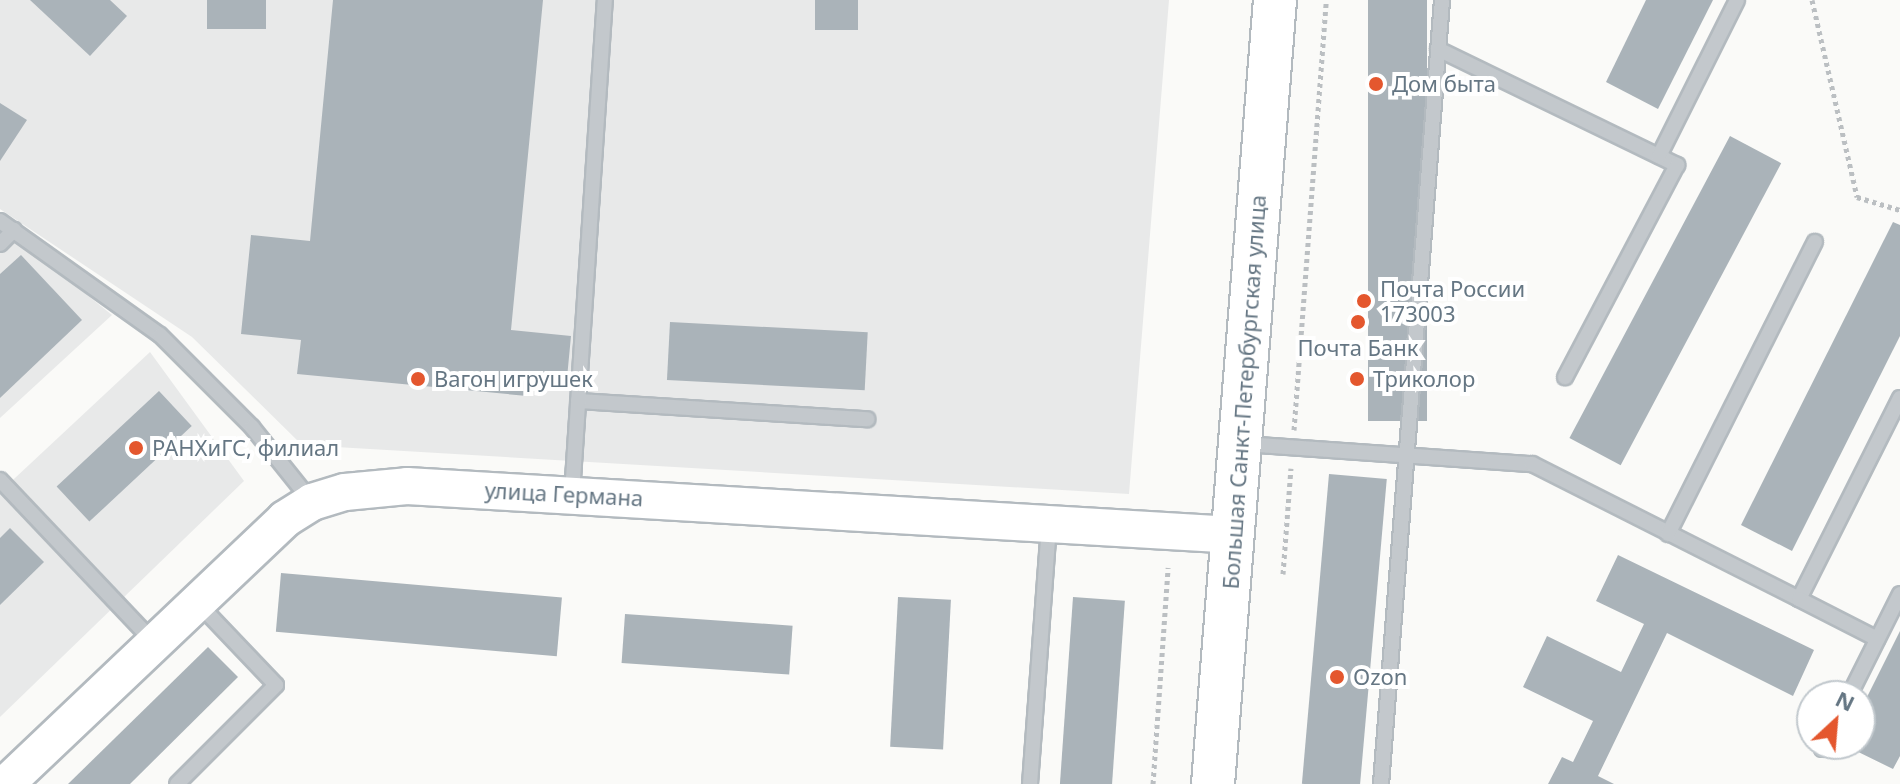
<!DOCTYPE html>
<html>
<head>
<meta charset="utf-8">
<style>
	body { margin:0 }
	#map { position:relative; width:1900px; height:784px; overflow:hidden; background:#fafaf8; font-family:"Noto Sans",sans-serif }
	div>[style] { position:absolute }
	.built>* { inset:0; background:#e8e9e9 }
	.building>* { inset:0; background:#aab3b9; transform-origin:0 0 }
	.path>* { height:5px; margin-top:-2.5px; transform-origin:0; background:repeating-linear-gradient(90deg,#bbbfc2 0 4px,transparent 0 8px) }
	.roads { filter:drop-shadow(2px 0 #b3babf) drop-shadow(-2px 0 #b3babf) drop-shadow(0 2px #b3babf) drop-shadow(0 -2px #b3babf) }
	.lane>* { height:14px; margin:-7px; padding:0 7px; transform-origin:7px; border-radius:7px; background:#c3c8cc }
	.secondary>* { height:36px; margin:-18px; padding:0 18px; transform-origin:18px; border-radius:18px; background:#fff }
	.primary>* { height:42px; margin:-21px; padding:0 21px; transform-origin:21px; border-radius:21px; background:#fff }
	.dots>* { width:22px; height:22px; translate:-50% -50%; box-sizing:border-box; border:4px solid #fff; border-radius:50% }
	span { translate:-50% -50%; white-space:nowrap; text-align:center; line-height:1.15; -webkit-text-stroke:8px #fff; paint-order:stroke }
	.poi-label { font-size:22px; color:#657683 }
	.left { translate:0 -50%; text-align:left }
	.street-label { font-size:22px; color:#657683 }
	.north { position:absolute; left:1796px; top:680px; width:80px; height:80px; box-sizing:border-box; background:#fff; border:2px solid #c1c8cd; border-radius:50%; rotate:26deg; font-size:22px; font-weight:700; line-height:32px; text-align:center; color:#657683 }
	.north::after { content:''; display:block; margin:auto; width:28px; height:36px; background:#e4572e; clip-path:polygon(50% 0,100% 100%,50% 72%,0 100%) }
</style>
</head>
<body>
<div id="map">
	<div class="built">
		<div style="clip-path:polygon(0 0,1169px 0,1129px 494px,302px 445px,192px 337px,0 209px)"></div>
		<div style="clip-path:polygon(0 233px,39px 256px,112px 315px,0 418px)"></div>
		<div style="clip-path:polygon(150px 352px,244px 481px,0 717px,0 492px)"></div>
	</div>
	<div class="building">
		<div style="clip-path:polygon(30px 0,110px 0,127px 16px,90px 56px)"></div>
		<div style="left:207px;top:0;width:59px;height:29px"></div>
		<div style="clip-path:polygon(333px 0,543px 0,511px 330px,571px 336px,567px 378px,529px 374px,527px 396px,297px 374px,301px 340px,241px 334px,251px 235px,310px 241px)"></div>
		<div style="left:815px;top:0;width:43px;height:30px"></div>
		<div style="left:1368px;top:0;width:59px;height:421px"></div>
		<div style="clip-path:polygon(1646px 0,1713px 0,1658px 109px,1606px 82px)"></div>
		<div style="clip-path:polygon(0 103px,27px 120px,0 161px)"></div>
		<div style="left:1730px;top:136px;width:58px;height:342px;rotate:28deg"></div>
		<div style="clip-path:polygon(1893px 222px,1900px 225px,1900px 336px,1792px 551px,1741px 525px)"></div>
		<div style="clip-path:polygon(21px 255px,82px 320px,0 398px,0 274px)"></div>
		<div style="left:670px;top:322px;width:198px;height:58px;rotate:3deg"></div>
		<div style="left:159px;top:391px;width:48px;height:140px;rotate:47deg"></div>
		<div style="left:1329px;top:474px;width:58px;height:311px;rotate:5deg"></div>
		<div style="clip-path:polygon(10px 528px,44px 562px,0 605px,0 538px)"></div>
		<div style="clip-path:polygon(1618px 555px,1814px 650px,1793px 696px,1667px 633px,1598px 776px,1614px 784px,1548px 784px,1562px 757px,1573px 762px,1593px 721px,1523px 687px,1547px 636px,1621px 672px,1644px 624px,1596px 601px)"></div>
		<div style="left:281px;top:573px;width:282px;height:59px;rotate:5deg"></div>
		<div style="left:898px;top:597px;width:53px;height:150px;rotate:3deg"></div>
		<div style="left:1073px;top:597px;width:52px;height:188px;rotate:4deg"></div>
		<div style="left:625px;top:614px;width:168px;height:49px;rotate:4deg"></div>
		<div style="clip-path:polygon(1900px 631px,1900px 756px,1893px 769px,1842px 744px,1860px 744px,1860px 711px)"></div>
		<div style="clip-path:polygon(208px 647px,238px 677px,130px 784px,68px 784px)"></div>
	</div>
	<div class="path">
		<div style="left:1812px;top:0;width:202px;rotate:77.1deg"></div>
		<div style="left:1857px;top:197px;width:45px;rotate:16.8deg"></div>
		<div style="left:1294px;top:430px;width:431px;rotate:-85.7deg"></div>
		<div style="left:1283px;top:574px;width:106px;rotate:-85.7deg"></div>
		<div style="left:1153px;top:784px;width:217px;rotate:-86deg"></div>
	</div>
	<div class="roads">
		<div class="lane">
			<div style="left:1438px;top:49px;width:266px;rotate:25.9deg"></div>
			<div style="left:1677px;top:165px;width:240px;rotate:117.8deg"></div>
			<div style="left:1659px;top:156px;width:174px;rotate:-63.4deg"></div>
			<div style="left:0;top:221px;width:196px;rotate:35.5deg"></div>
			<div style="left:160px;top:335px;width:130px;rotate:45deg"></div>
			<div style="left:252px;top:427px;width:95px;rotate:51.4deg"></div>
			<div style="left:0;top:244px;width:20px;rotate:-45deg"></div>
			<div style="left:578px;top:401px;width:290px;rotate:3.6deg"></div>
			<div style="left:1244px;top:444px;width:289px;rotate:4deg"></div>
			<div style="left:1532px;top:464px;width:299px;rotate:26.8deg"></div>
			<div style="left:1799px;top:599px;width:225px;rotate:-63.3deg"></div>
			<div style="left:0;top:480px;width:224px;rotate:46.5deg"></div>
			<div style="left:572px;top:494px;width:495px;rotate:-86.2deg"></div>
			<div style="left:1668px;top:534px;width:327px;rotate:-63.3deg"></div>
			<div style="left:1799px;top:599px;width:88px;rotate:27.1deg"></div>
			<div style="left:1849px;top:696px;width:114px;rotate:-63.4deg"></div>
			<div style="left:1822px;top:749px;width:6px;rotate:-59deg"></div>
			<div style="left:177px;top:784px;width:140px;rotate:-45deg"></div>
			<div style="left:276px;top:685px;width:115px;rotate:-133.6deg"></div>
			<div style="left:1030px;top:784px;width:261px;rotate:-85.8deg"></div>
			<div style="left:1381px;top:784px;width:786px;rotate:-85.55deg"></div>
		</div>
		<div class="secondary">
			<div style="left:6px;top:784px;width:385px;rotate:-43.5deg"></div>
			<div style="left:285px;top:519px;width:32px;rotate:-32deg"></div>
			<div style="left:312px;top:502px;width:34px;rotate:-17deg"></div>
			<div style="left:345px;top:492px;width:62px;rotate:-5.5deg"></div>
			<div style="left:407px;top:486px;width:827px;rotate:3.39deg"></div>
		</div>
		<div class="primary">
			<div style="left:1213px;top:784px;width:786px;rotate:-85.48deg"></div>
		</div>
	</div>
	<div class="dots">
		<div style="left:1376px;top:84px;background:#e4572e"></div>
		<div style="left:1364px;top:301px;background:#e4572e"></div>
		<div style="left:1358px;top:322px;background:#e4572e"></div>
		<div style="left:418px;top:379px;background:#e4572e"></div>
		<div style="left:1357px;top:379px;background:#e4572e"></div>
		<div style="left:136px;top:448px;background:#e4572e"></div>
		<div style="left:1337px;top:677px;background:#e4572e"></div>
	</div>
	<div class="poi-label">
		<span class="left" style="left:1392px;top:84px">Дом быта</span>
		<span class="left" style="left:1380px;top:301px">Почта России<br>173003</span>
		<span style="left:1358px;top:348px">Почта Банк</span>
		<span class="left" style="left:434px;top:379px">Вагон игрушек</span>
		<span class="left" style="left:1373px;top:379px">Триколор</span>
		<span class="left" style="left:152px;top:448px">РАНХиГС, филиал</span>
		<span class="left" style="left:1353px;top:677px">Ozon</span>
	</div>
	<div class="street-label">
		<span style="left:1244px;top:392px;rotate:-86deg">Большая Санкт-Петербургская улица</span>
		<span style="left:564px;top:494px;rotate:3deg">улица Германа</span>
	</div>
	<div class="north">N</div>
</div>
</body>
</html>
